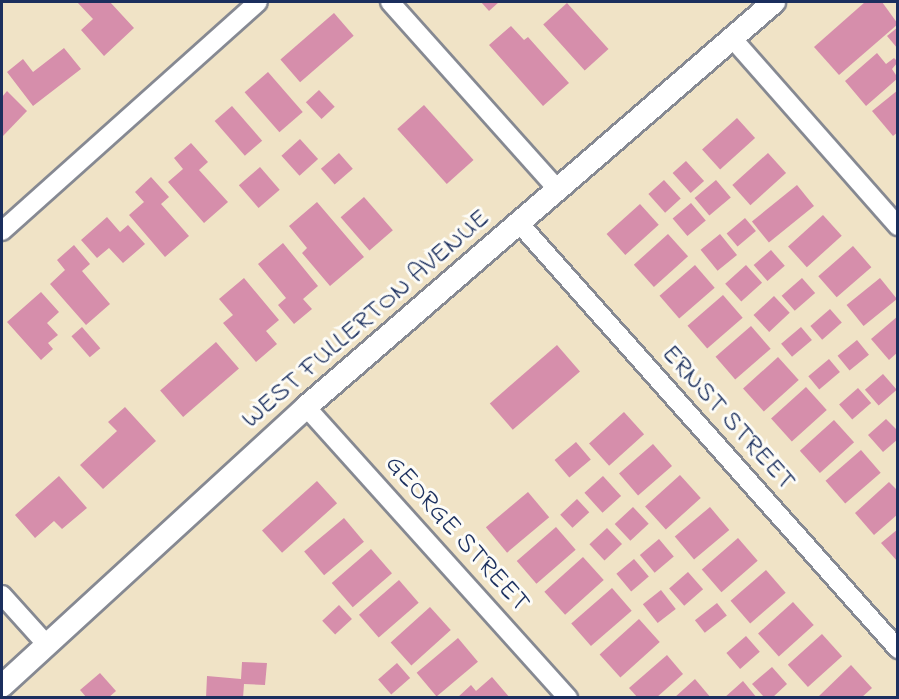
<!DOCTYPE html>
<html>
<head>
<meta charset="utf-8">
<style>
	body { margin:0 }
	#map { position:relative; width:899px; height:699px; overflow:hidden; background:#f0e3c6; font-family:"Indie Flower",sans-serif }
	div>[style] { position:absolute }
	.building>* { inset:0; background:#d68eab; transform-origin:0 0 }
	.roads { filter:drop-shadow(2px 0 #868992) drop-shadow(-2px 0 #868992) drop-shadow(0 2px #868992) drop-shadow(0 -2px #868992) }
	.minor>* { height:18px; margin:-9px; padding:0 9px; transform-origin:9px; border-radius:9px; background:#fff }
	.tertiary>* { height:22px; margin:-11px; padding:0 11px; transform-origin:11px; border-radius:11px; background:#fff }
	span { translate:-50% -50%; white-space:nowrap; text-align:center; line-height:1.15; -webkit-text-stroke:6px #fdfcf7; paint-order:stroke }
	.street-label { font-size:27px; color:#1b2f5e }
	.frame { position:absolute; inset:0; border:3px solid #1b2f5e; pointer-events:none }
</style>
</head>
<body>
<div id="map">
	<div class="building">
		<div style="clip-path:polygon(77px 2px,110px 2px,134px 28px,104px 56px,81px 30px,93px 19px)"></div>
		<div style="clip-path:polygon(481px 2px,499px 2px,489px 11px)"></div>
		<div style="clip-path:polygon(865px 2px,882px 2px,898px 24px,839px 75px,814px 47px)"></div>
		<div style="left:567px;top:3px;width:62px;height:32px;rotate:48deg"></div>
		<div style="left:334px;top:13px;width:30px;height:71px;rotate:49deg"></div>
		<div style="clip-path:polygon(511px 26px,524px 40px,528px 37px,569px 83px,543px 106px,489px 45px)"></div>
		<div style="clip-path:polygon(898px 27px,898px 49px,887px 36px)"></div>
		<div style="clip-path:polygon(64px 48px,81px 69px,33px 106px,7px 72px,23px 59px,33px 72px)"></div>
		<div style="clip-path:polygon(877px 53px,886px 64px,894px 58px,898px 62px,892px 69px,898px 78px,866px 106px,845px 81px)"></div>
		<div style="left:268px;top:72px;width:53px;height:31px;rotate:49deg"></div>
		<div style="left:319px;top:90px;width:23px;height:18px;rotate:47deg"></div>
		<div style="clip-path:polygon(898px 90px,898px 132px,893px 136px,872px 111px)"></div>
		<div style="clip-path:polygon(7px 91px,27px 111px,2px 137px,2px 97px)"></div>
		<div style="left:424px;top:105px;width:74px;height:36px;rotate:48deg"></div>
		<div style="left:232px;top:106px;width:46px;height:23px;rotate:49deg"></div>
		<div style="left:737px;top:118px;width:27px;height:47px;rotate:48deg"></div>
		<div style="left:300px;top:139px;width:27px;height:25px;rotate:48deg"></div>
		<div style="clip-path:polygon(191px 143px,208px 162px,199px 170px,228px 202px,204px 223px,168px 182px,183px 169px,174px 158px)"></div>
		<div style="left:339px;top:153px;width:21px;height:24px;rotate:49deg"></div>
		<div style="left:768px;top:153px;width:27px;height:48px;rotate:48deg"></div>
		<div style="left:686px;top:161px;width:27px;height:18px;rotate:48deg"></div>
		<div style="left:260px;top:167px;width:30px;height:28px;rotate:49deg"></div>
		<div style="clip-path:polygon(151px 177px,169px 197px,161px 204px,189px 236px,165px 257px,129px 215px,144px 202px,135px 192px)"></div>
		<div style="left:664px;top:180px;width:25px;height:21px;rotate:48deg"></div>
		<div style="left:716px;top:180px;width:23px;height:28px;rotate:50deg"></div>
		<div style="left:797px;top:185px;width:27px;height:58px;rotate:51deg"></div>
		<div style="left:364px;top:197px;width:44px;height:31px;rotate:49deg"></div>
		<div style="clip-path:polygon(317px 202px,364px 257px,330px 286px,302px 253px,307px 248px,289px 226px)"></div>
		<div style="left:691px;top:203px;width:23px;height:24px;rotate:50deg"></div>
		<div style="left:640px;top:204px;width:28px;height:45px;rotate:48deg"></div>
		<div style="left:823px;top:215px;width:28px;height:47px;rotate:48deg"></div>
		<div style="clip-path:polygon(107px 217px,120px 232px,128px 225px,145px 244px,123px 263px,109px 248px,97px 258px,81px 240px)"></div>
		<div style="left:745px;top:218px;width:17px;height:24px;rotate:50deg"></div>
		<div style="left:668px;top:234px;width:30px;height:46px;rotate:48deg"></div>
		<div style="left:720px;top:234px;width:27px;height:25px;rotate:51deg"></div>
		<div style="clip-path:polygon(283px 243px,318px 286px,303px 299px,312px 309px,294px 324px,278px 305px,286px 298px,258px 264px)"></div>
		<div style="clip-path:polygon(74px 245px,90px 264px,82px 271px,110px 304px,86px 325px,50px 284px,65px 270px,57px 260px)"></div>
		<div style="left:853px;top:246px;width:28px;height:46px;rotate:49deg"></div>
		<div style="left:771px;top:250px;width:21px;height:23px;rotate:49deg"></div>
		<div style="left:695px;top:265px;width:30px;height:47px;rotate:49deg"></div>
		<div style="left:746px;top:265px;width:24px;height:28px;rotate:48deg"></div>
		<div style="clip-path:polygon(244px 278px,279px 320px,266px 331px,277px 344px,256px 362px,223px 323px,233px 315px,219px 299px)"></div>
		<div style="left:802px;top:278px;width:20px;height:27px;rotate:49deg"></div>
		<div style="left:880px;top:278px;width:27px;height:43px;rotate:51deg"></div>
		<div style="clip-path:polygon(41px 292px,59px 312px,47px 323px,58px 335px,48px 343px,53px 349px,41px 360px,7px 322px)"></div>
		<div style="left:723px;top:295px;width:30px;height:47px;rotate:49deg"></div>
		<div style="left:774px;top:296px;width:23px;height:28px;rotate:47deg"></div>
		<div style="left:830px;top:309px;width:18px;height:26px;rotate:49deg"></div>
		<div style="clip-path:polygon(898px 316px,898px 352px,889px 360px,871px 339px)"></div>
		<div style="left:751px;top:326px;width:30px;height:47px;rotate:49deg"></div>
		<div style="left:82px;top:327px;width:28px;height:14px;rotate:49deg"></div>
		<div style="left:801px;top:327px;width:17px;height:26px;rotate:50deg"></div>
		<div style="left:857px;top:340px;width:19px;height:25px;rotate:51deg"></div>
		<div style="left:216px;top:342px;width:35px;height:74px;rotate:49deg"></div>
		<div style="left:557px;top:345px;width:35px;height:89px;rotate:49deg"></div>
		<div style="left:778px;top:357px;width:31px;height:47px;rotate:48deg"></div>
		<div style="left:829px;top:359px;width:17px;height:27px;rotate:50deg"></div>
		<div style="left:883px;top:374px;width:21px;height:24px;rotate:49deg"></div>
		<div style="left:806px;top:387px;width:31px;height:47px;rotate:48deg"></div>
		<div style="left:858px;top:388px;width:20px;height:25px;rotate:49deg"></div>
		<div style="clip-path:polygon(125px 407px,156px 441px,103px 489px,80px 465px,117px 431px,108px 422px)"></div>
		<div style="left:624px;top:412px;width:30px;height:47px;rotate:48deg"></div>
		<div style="clip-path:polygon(886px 419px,898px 431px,898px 439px,883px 452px,868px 435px)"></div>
		<div style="left:834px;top:420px;width:30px;height:46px;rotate:48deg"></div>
		<div style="left:576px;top:442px;width:23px;height:28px;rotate:50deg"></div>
		<div style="left:653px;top:444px;width:29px;height:45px;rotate:49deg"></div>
		<div style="left:861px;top:450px;width:30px;height:47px;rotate:49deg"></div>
		<div style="left:680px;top:475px;width:31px;height:47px;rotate:48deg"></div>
		<div style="clip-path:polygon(59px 476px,87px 508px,62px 529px,54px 521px,35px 538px,15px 515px)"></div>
		<div style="left:603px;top:476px;width:27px;height:25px;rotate:48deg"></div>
		<div style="left:317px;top:481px;width:30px;height:74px;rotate:48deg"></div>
		<div style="clip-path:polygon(889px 482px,898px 491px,898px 514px,874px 535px,855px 513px)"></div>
		<div style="left:528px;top:492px;width:33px;height:55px;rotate:50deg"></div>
		<div style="left:577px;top:499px;width:18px;height:23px;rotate:47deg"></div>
		<div style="left:633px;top:507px;width:23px;height:25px;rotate:47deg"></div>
		<div style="left:710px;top:507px;width:30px;height:46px;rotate:50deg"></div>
		<div style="left:344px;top:518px;width:31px;height:52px;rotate:50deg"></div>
		<div style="left:556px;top:527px;width:30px;height:52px;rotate:49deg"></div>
		<div style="left:607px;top:528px;width:22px;height:24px;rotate:47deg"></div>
		<div style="clip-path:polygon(898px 529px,898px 562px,881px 543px)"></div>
		<div style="left:738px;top:538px;width:30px;height:48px;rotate:49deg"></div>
		<div style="left:659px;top:539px;width:23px;height:25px;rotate:50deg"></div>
		<div style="left:371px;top:549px;width:32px;height:52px;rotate:49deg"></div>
		<div style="left:583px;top:557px;width:31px;height:52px;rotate:48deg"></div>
		<div style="left:634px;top:559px;width:23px;height:23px;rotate:50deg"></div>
		<div style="left:766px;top:570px;width:30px;height:47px;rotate:49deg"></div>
		<div style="left:688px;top:572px;width:23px;height:25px;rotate:49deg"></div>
		<div style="left:399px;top:580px;width:30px;height:53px;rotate:49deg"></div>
		<div style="left:612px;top:588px;width:30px;height:54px;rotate:49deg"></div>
		<div style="left:661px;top:590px;width:24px;height:23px;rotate:52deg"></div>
		<div style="left:793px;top:602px;width:31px;height:47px;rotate:48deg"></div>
		<div style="left:717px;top:603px;width:16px;height:28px;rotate:52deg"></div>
		<div style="left:339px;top:605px;width:19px;height:23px;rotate:47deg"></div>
		<div style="left:430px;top:607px;width:31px;height:53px;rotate:48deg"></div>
		<div style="left:639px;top:619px;width:31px;height:53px;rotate:48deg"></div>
		<div style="left:822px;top:634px;width:30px;height:46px;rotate:48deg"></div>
		<div style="left:746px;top:636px;width:21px;height:26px;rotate:49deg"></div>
		<div style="left:458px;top:638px;width:31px;height:54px;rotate:50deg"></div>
		<div style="clip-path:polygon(667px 655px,683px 674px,656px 698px,638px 698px,629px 688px)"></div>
		<div style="clip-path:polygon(242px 662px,267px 663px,265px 685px,244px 684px,243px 698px,206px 698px,207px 676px,241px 679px)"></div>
		<div style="left:397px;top:663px;width:20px;height:25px;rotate:49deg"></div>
		<div style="clip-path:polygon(851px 665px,872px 688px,861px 698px,817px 698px)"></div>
		<div style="clip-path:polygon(772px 667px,787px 684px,772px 698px,765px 698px,752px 684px)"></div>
		<div style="clip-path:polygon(100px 673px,116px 691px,108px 698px,87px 698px,80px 690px)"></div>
		<div style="clip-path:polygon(492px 677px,510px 698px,457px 698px,471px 685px,476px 691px)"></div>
		<div style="clip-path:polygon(695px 679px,711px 698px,674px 698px)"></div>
		<div style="clip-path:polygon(743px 681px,757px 698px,724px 698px)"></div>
	</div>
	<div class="roads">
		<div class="minor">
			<div style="left:390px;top:2px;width:251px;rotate:48.2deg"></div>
			<div style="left:732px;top:38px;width:251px;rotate:48.6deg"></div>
			<div style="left:518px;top:222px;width:572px;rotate:48.33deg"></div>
			<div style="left:2px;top:231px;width:343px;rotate:-41.8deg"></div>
			<div style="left:306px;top:407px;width:392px;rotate:48deg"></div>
			<div style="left:2px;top:595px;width:67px;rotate:48deg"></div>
		</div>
		<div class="tertiary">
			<div style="left:2px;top:686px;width:413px;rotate:-42.5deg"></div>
			<div style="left:306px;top:407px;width:619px;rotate:-40.87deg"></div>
		</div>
	</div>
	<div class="street-label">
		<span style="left:366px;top:319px;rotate:-41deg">WEST FULLERTON AVENUE</span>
		<span style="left:728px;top:418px;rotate:48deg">ERNST STREET</span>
		<span style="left:457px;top:534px;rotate:48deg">GEORGE STREET</span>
	</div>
	<div class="frame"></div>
</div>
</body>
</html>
